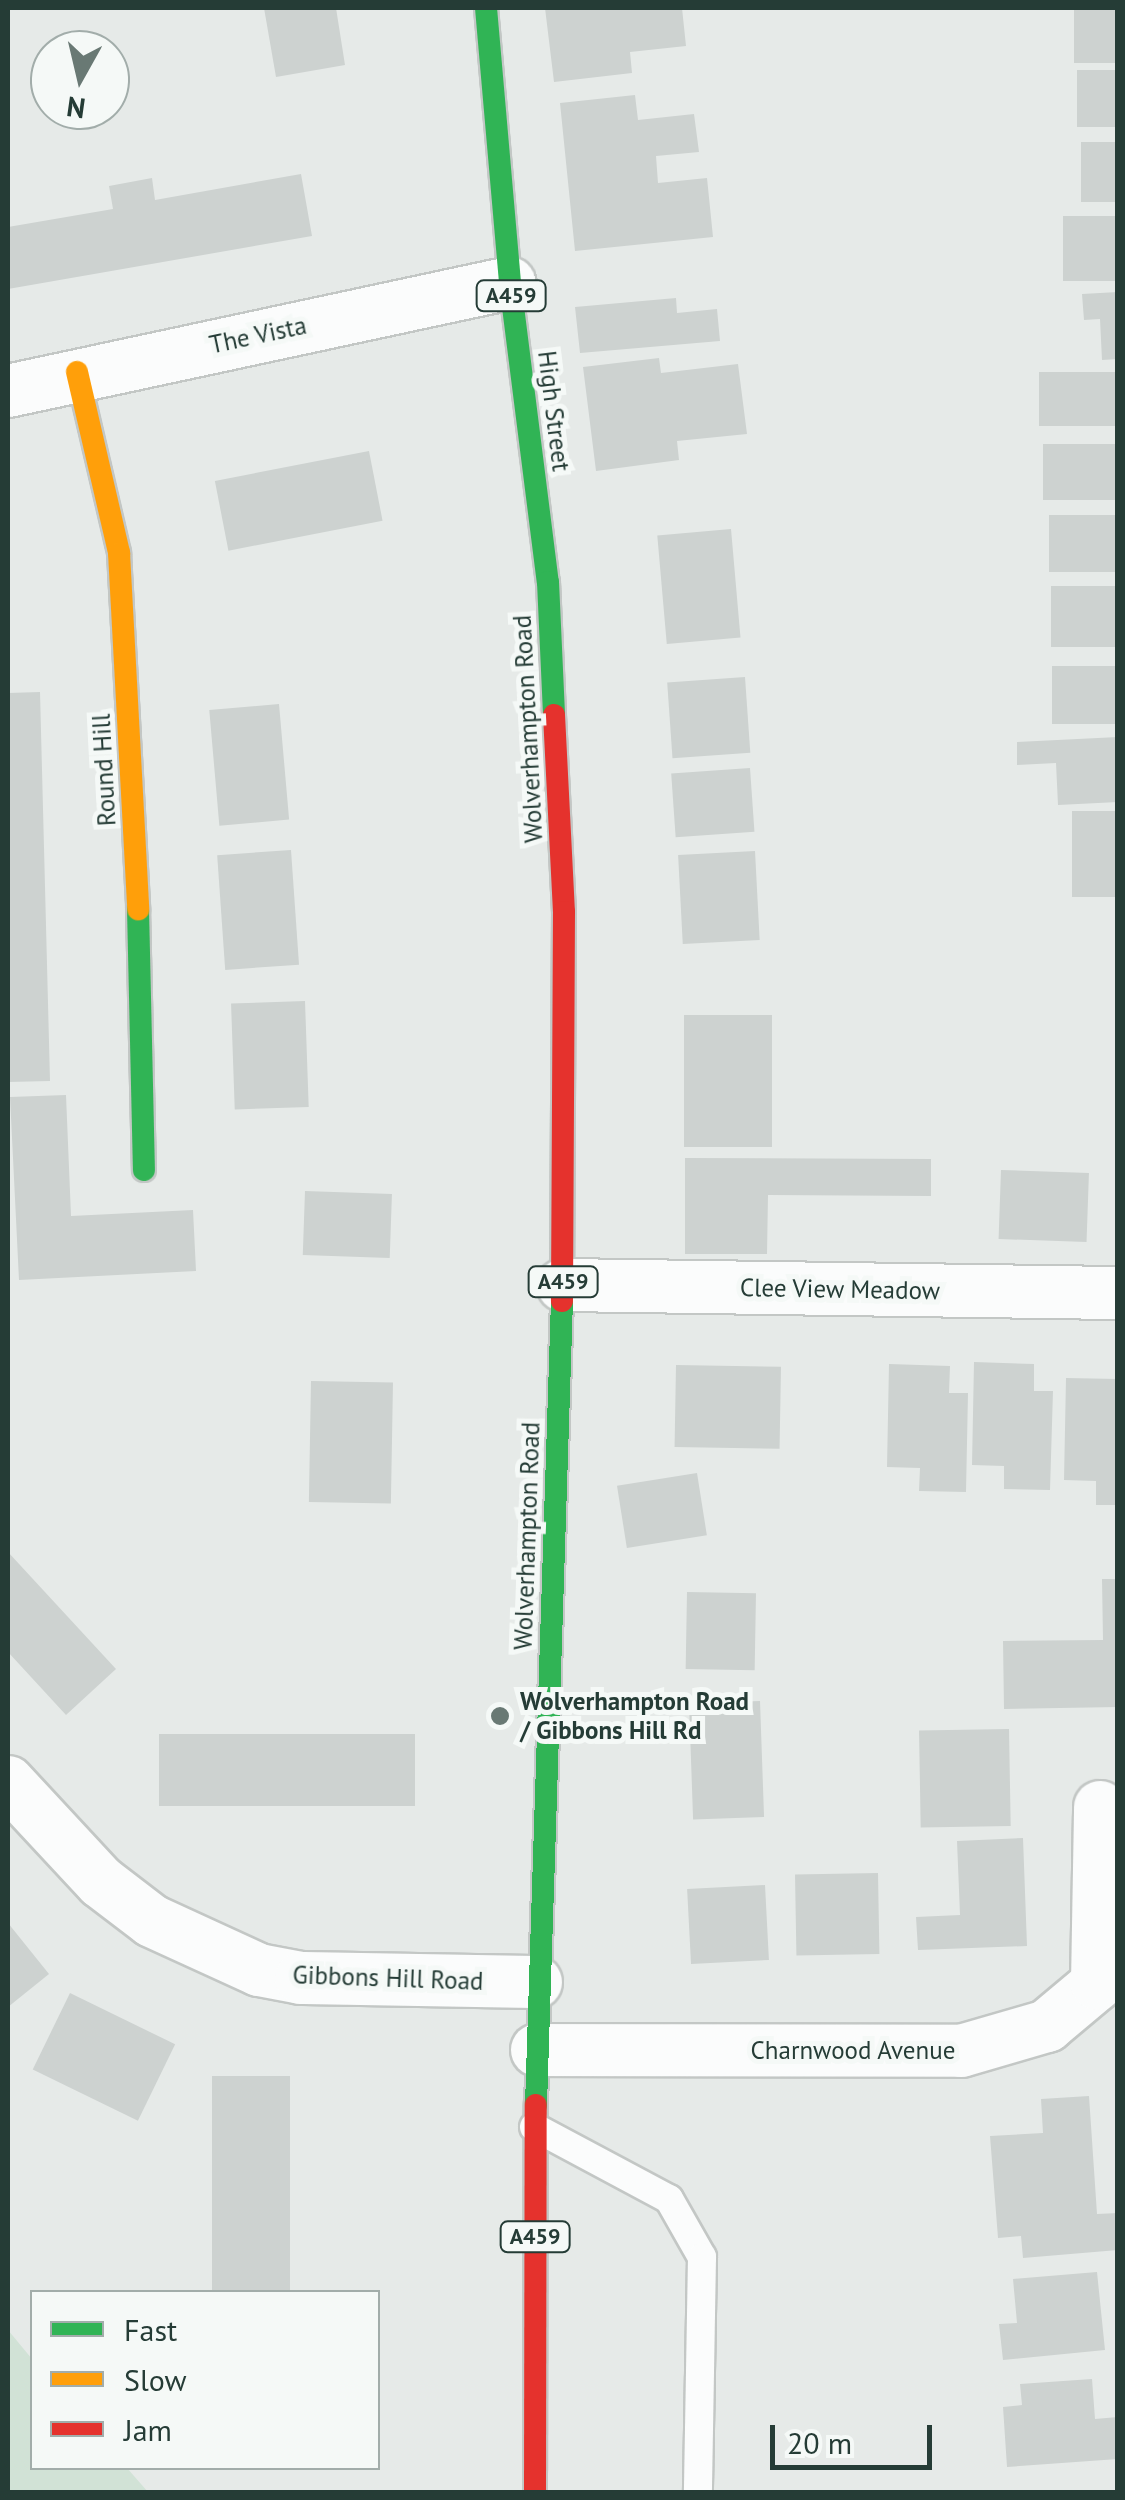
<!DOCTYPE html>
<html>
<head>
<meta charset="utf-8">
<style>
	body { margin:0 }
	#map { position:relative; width:1125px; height:2500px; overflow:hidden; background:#e6eae8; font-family:"PT Sans",sans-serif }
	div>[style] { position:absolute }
	.green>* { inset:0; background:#d1e2d6 }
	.building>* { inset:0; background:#cdd2d0; transform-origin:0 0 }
	.roads { filter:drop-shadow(2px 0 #c3c7c5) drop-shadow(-2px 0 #c3c7c5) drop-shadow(0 2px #c3c7c5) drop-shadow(0 -2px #c3c7c5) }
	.lane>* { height:28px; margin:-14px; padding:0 14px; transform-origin:14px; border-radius:14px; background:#fbfcfc }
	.street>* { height:52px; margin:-26px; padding:0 26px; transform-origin:26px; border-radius:26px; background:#fbfcfc }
	.fast>* { height:22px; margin:-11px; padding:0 11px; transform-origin:11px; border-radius:11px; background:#30b455 }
	.slow>* { height:22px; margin:-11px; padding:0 11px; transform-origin:11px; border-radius:11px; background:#ff9f0a }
	.jam>* { height:22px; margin:-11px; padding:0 11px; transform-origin:11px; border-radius:11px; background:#e5322d }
	.dots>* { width:28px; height:28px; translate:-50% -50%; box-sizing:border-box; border:5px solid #f5f9f7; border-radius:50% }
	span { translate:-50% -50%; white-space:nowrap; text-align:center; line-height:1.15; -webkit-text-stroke:10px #f5f9f7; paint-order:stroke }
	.shield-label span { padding:2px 8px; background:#f5f9f7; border:2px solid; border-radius:8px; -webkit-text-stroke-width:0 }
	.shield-label { font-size:22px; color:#253c36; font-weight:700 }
	.street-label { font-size:25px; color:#253c36 }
	.poi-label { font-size:25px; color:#253c36; font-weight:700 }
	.left { translate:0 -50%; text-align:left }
	.frame { position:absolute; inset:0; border:10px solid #253c36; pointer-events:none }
	.legend { position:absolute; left:30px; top:2290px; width:350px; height:180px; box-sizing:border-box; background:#f5f9f7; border:2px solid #a2adaa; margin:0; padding:12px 18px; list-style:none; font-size:30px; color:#253c36 }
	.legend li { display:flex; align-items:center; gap:20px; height:50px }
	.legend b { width:50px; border:2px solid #a2adaa }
	.north { position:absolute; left:30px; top:30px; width:100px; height:100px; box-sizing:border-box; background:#f5f9f7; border:2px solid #a2adaa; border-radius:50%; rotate:188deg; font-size:28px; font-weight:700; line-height:40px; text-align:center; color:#253c36 }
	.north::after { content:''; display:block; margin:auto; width:35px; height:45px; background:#697974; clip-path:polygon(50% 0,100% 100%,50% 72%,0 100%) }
	.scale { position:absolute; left:770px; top:2425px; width:162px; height:45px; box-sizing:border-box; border:5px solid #253c36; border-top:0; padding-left:12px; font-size:30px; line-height:35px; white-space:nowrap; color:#253c36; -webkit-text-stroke:8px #f5f9f7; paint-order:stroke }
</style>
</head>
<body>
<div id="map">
	<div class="green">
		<div style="clip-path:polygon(8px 2330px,32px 2359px,32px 2468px,127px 2468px,148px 2492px,8px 2492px)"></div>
	</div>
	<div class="building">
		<div style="clip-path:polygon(264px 8px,336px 8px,345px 65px,276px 77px)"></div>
		<div style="clip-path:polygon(545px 8px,682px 8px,686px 46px,630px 52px,632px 73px,554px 82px)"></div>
		<div style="left:1074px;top:8px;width:44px;height:55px"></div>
		<div style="left:1118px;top:70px;width:57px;height:41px;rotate:90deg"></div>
		<div style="clip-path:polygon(635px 95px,638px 120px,694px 114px,699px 152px,656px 156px,658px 183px,707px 178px,713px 237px,575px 251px,560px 103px)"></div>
		<div style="left:1118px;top:142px;width:60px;height:37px;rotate:90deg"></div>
		<div style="clip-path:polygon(301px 174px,312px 236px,8px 289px,8px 227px,113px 209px,109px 186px,152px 178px,155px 200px)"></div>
		<div style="left:1118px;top:216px;width:65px;height:55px;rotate:90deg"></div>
		<div style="clip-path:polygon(1118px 292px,1118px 359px,1102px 360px,1100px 319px,1084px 320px,1082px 294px)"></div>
		<div style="clip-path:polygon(676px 298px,677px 313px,717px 309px,720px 341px,580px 353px,575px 307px)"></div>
		<div style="clip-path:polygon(659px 358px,661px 373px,738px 364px,747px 434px,677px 441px,679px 460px,596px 471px,583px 367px)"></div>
		<div style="left:1118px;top:372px;width:54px;height:79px;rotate:90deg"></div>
		<div style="left:1118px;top:444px;width:56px;height:75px;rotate:90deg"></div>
		<div style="left:369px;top:451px;width:71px;height:157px;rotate:79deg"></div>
		<div style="left:1118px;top:515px;width:57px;height:69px;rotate:90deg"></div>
		<div style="left:731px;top:529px;width:109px;height:74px;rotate:85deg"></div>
		<div style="left:1118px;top:586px;width:61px;height:67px;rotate:90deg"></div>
		<div style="left:1118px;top:666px;width:58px;height:66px;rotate:90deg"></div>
		<div style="left:745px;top:677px;width:76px;height:78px;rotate:86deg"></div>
		<div style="clip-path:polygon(40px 692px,50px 1081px,8px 1082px,8px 693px)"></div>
		<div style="left:279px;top:704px;width:116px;height:70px;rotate:85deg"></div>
		<div style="clip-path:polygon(1118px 737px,1118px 802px,1058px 805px,1056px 763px,1017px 765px,1017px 742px)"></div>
		<div style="left:750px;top:768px;width:64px;height:79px;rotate:86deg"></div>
		<div style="left:1118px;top:811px;width:86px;height:46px;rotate:90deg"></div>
		<div style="left:291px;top:850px;width:115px;height:74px;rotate:86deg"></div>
		<div style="left:755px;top:851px;width:89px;height:77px;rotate:87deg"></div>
		<div style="left:305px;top:1001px;width:106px;height:74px;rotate:88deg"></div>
		<div style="left:684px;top:1015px;width:88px;height:132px"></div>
		<div style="clip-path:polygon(66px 1095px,71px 1216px,193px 1210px,196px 1271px,19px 1280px,10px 1097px)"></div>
		<div style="clip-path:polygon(685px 1158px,931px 1159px,931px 1196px,768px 1195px,767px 1254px,685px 1254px)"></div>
		<div style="left:1001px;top:1170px;width:88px;height:69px;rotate:2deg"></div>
		<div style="left:305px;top:1191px;width:87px;height:64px;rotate:2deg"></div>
		<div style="clip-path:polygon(974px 1362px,1034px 1364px,1034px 1391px,1053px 1391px,1050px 1490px,1004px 1489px,1004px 1466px,972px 1465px)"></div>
		<div style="clip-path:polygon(889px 1364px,950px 1366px,949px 1393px,968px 1393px,966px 1492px,919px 1491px,920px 1468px,887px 1467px)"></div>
		<div style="left:676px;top:1365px;width:105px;height:82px;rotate:1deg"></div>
		<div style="clip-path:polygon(1066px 1378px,1118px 1379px,1118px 1505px,1096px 1505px,1096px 1481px,1064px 1480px)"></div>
		<div style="left:311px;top:1381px;width:82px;height:121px;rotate:1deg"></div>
		<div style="left:697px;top:1473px;width:63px;height:81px;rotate:81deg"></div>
		<div style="clip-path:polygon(8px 1552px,116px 1669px,66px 1715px,8px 1652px)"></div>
		<div style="clip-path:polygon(1102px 1579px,1118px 1579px,1118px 1707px,1004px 1709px,1003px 1641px,1103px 1640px)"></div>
		<div style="left:687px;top:1592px;width:69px;height:77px;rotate:1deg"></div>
		<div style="left:760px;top:1701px;width:116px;height:71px;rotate:88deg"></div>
		<div style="left:1009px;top:1729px;width:97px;height:90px;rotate:89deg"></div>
		<div style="left:159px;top:1734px;width:256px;height:72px"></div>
		<div style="clip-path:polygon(1023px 1838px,1027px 1946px,918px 1950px,916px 1917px,960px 1915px,957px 1841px)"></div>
		<div style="left:878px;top:1873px;width:81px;height:83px;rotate:89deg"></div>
		<div style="left:765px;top:1885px;width:75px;height:78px;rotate:87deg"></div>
		<div style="clip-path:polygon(8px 1923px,49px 1974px,8px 2007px)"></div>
		<div style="left:70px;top:1993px;width:117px;height:85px;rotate:26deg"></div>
		<div style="left:212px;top:2076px;width:78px;height:216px"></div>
		<div style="clip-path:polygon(1089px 2096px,1097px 2214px,1118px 2213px,1118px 2250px,1023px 2258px,1021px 2236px,998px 2238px,990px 2136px,1043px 2133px,1041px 2099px)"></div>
		<div style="clip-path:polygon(1097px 2272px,1105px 2350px,1003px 2360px,999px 2324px,1017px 2323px,1013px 2279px)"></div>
		<div style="clip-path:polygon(1092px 2379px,1095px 2419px,1118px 2417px,1118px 2459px,1007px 2467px,1003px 2407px,1022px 2405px,1020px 2384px)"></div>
	</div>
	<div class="roads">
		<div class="lane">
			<div style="left:534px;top:2127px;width:153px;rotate:28.1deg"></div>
			<div style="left:669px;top:2199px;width:67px;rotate:60.4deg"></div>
			<div style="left:702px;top:2257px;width:235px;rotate:91deg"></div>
		</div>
		<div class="street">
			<div style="left:8px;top:391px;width:513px;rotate:-12.14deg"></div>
			<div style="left:563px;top:1285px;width:555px;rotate:0.83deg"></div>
			<div style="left:8px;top:1782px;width:137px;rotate:47.1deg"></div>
			<div style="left:101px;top:1882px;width:64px;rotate:37.4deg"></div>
			<div style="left:152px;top:1921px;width:118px;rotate:24.6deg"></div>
			<div style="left:259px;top:1970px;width:43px;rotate:10.8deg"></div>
			<div style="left:301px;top:1978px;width:235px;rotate:1deg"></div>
			<div style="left:537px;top:2050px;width:424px;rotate:0.1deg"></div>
			<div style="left:961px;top:2051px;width:90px;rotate:-16.2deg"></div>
			<div style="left:1047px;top:2026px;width:65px;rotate:-40deg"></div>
			<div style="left:1097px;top:1984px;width:177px;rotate:-89deg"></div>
		</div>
		<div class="fast">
			<div style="left:486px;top:8px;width:276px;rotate:85deg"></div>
			<div style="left:510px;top:283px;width:301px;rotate:82.8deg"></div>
			<div style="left:548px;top:582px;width:133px;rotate:87.4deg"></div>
			<div style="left:138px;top:909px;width:261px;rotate:88.7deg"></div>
			<div style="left:536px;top:2105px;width:804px;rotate:-88.15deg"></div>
		</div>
		<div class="slow">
			<div style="left:77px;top:372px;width:186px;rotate:76.9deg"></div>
			<div style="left:119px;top:553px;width:357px;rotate:86.9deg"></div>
		</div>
		<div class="jam">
			<div style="left:554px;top:715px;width:197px;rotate:87.1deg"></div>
			<div style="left:564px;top:912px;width:389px;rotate:90.3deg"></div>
			<div style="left:535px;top:2492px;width:387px;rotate:-89.9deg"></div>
		</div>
	</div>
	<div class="dots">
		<div style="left:500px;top:1716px;background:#697974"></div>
	</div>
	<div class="shield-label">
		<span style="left:511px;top:296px">A459</span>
		<span style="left:563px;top:1282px">A459</span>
		<span style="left:535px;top:2237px">A459</span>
	</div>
	<div class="street-label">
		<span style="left:258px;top:335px;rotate:-12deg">The Vista</span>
		<span style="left:554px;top:411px;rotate:83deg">High Street</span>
		<span style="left:528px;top:729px;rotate:-93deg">Wolverhampton Road</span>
		<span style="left:104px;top:770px;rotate:-93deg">Round Hill</span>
		<span style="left:840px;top:1289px;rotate:1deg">Clee View Meadow</span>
		<span style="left:527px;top:1536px;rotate:-88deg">Wolverhampton Road</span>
		<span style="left:388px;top:1978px;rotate:2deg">Gibbons Hill Road</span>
		<span style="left:853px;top:2050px">Charnwood Avenue</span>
	</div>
	<div class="poi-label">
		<span class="left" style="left:520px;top:1716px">Wolverhampton Road<br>/ Gibbons Hill Rd</span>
	</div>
	<div class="frame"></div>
	<ul class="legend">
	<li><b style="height:12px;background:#30b455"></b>Fast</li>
	<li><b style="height:12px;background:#ff9f0a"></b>Slow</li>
	<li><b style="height:12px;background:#e5322d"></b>Jam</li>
	</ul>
	<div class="north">N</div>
	<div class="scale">20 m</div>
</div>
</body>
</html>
